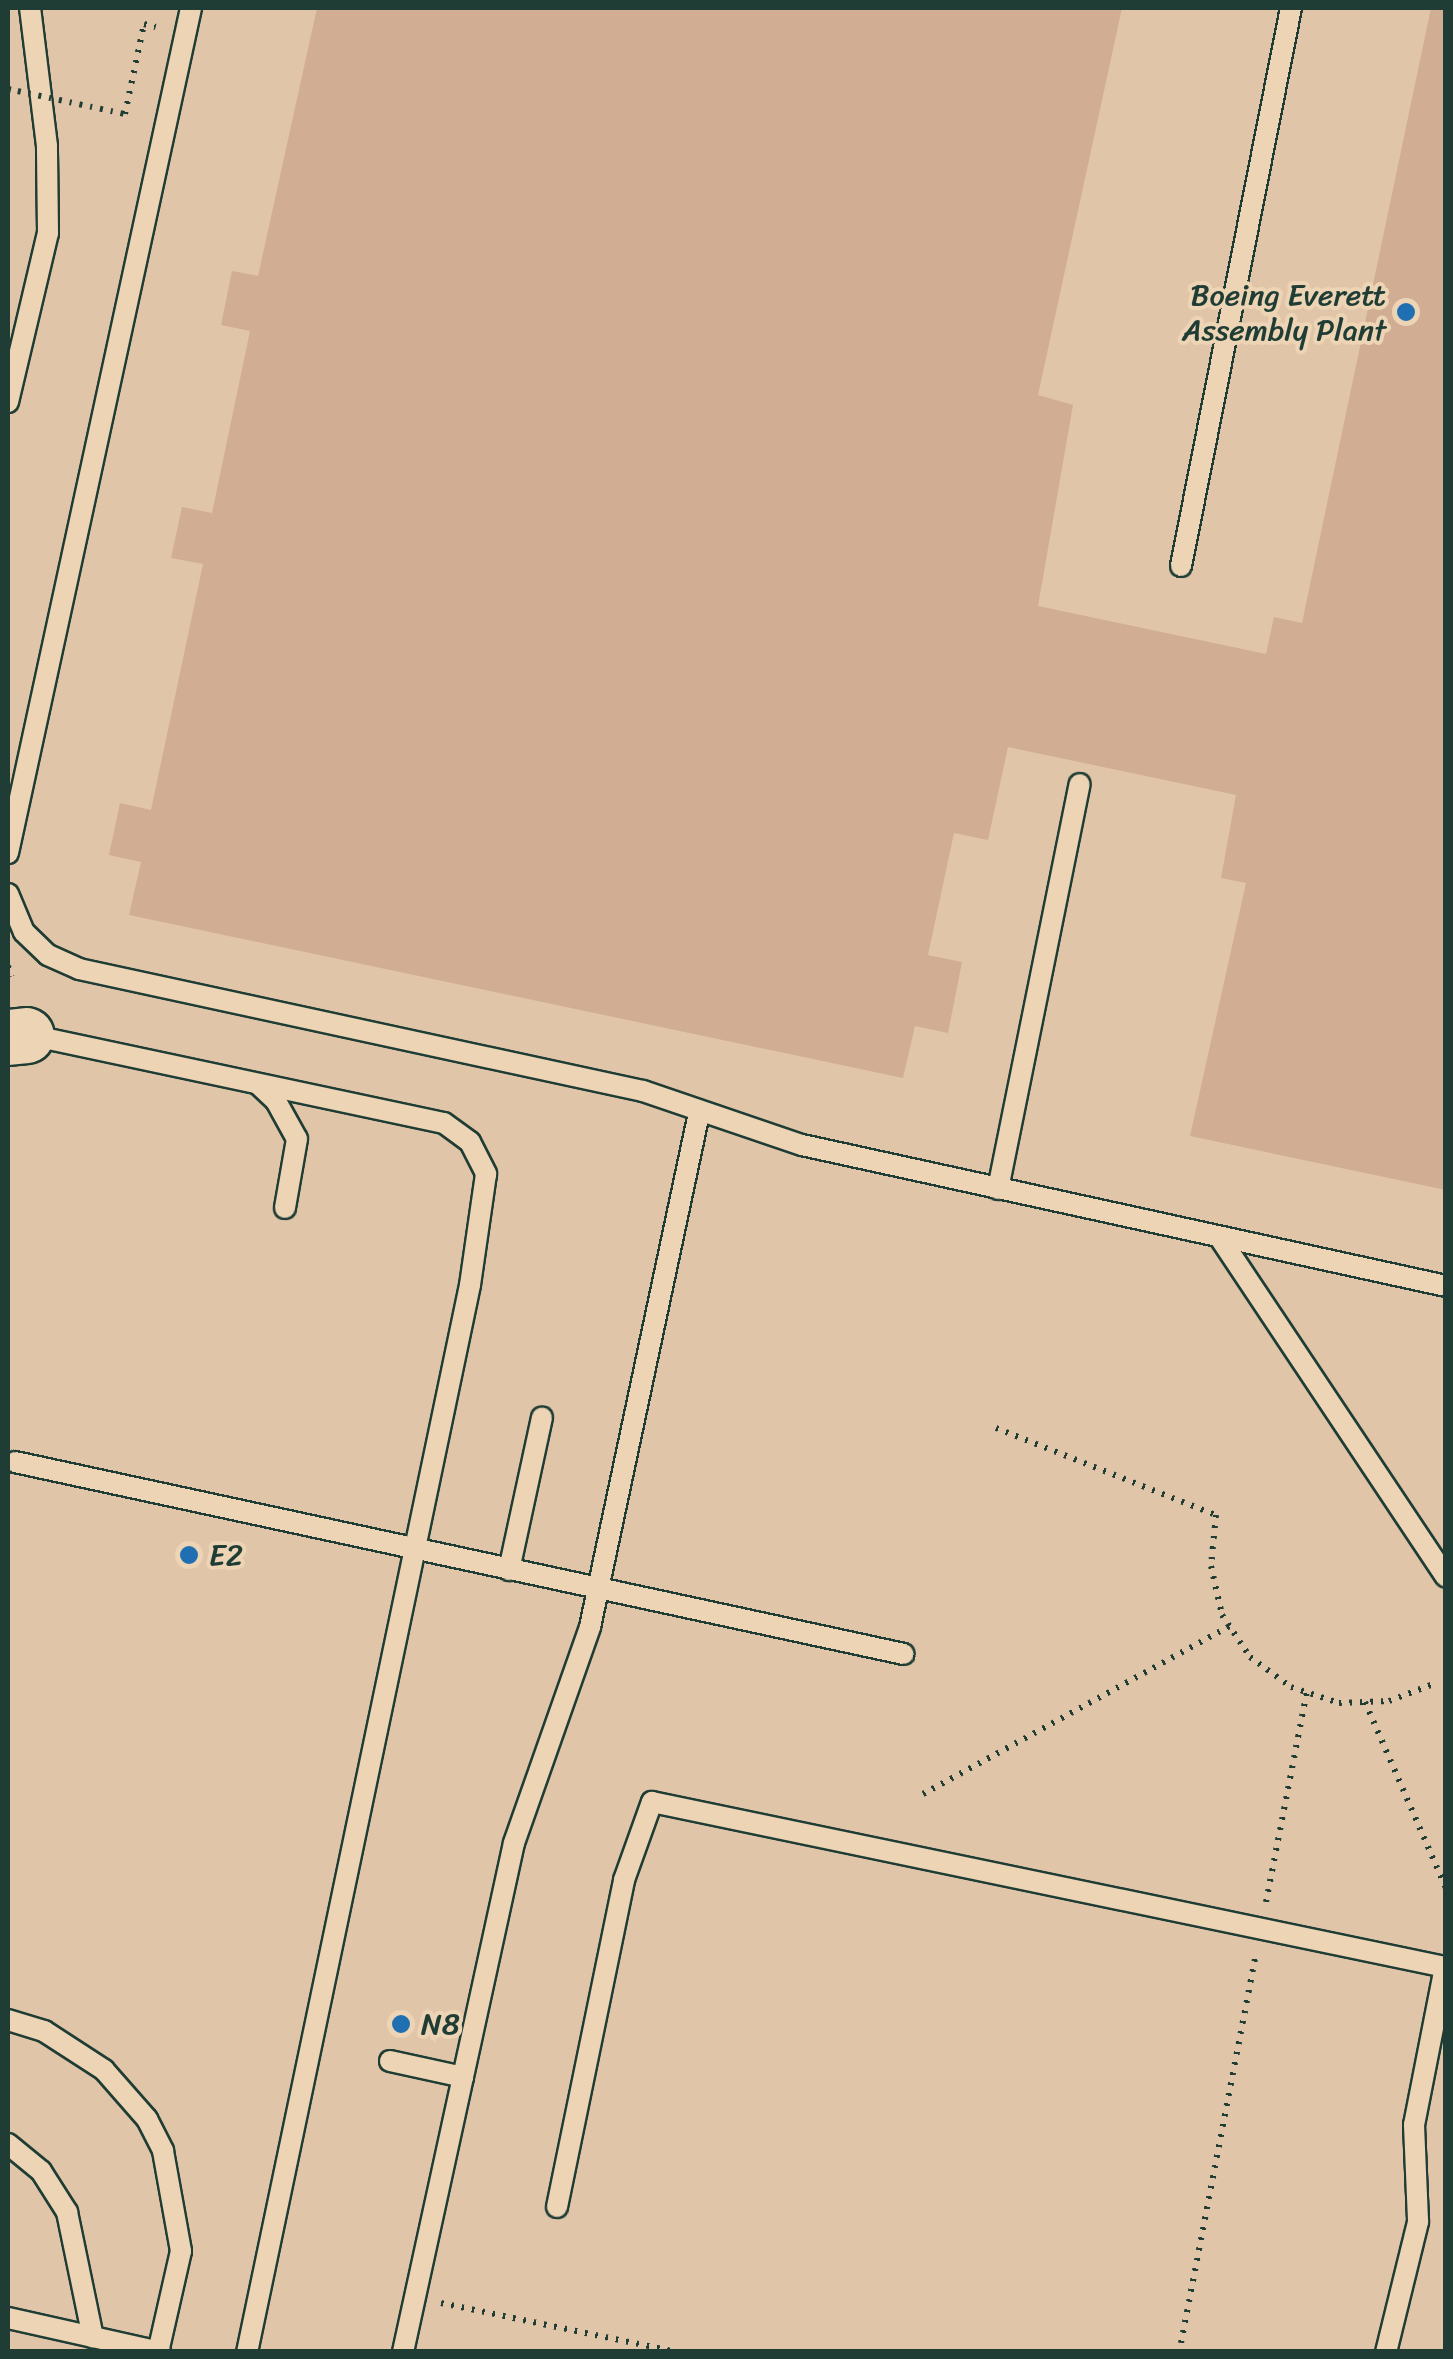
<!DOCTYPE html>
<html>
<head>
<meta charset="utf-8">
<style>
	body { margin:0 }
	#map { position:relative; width:1453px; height:2359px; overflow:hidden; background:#edd4b5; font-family:Sriracha,sans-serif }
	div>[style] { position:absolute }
	.built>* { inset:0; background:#e1c5a9; transform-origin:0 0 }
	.building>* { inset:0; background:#d1ad93 }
	.path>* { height:6px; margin-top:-3px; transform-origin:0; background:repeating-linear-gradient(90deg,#1f3d34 0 2.5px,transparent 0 10.5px) }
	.roads { filter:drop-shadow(2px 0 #1f3d34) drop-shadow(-2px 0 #1f3d34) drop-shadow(0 2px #1f3d34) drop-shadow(0 -2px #1f3d34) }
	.lane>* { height:20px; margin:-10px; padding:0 10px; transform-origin:10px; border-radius:10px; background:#edd4b5 }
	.secondary>* { height:55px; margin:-27.5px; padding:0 27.5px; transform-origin:27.5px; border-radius:27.5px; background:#edd4b5 }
	.path-bridge>* { height:6px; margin-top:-3px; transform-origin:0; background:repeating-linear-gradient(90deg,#1f3d34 0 2.5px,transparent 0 10.5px) }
	.dots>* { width:28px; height:28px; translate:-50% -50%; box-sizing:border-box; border:5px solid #edd4b5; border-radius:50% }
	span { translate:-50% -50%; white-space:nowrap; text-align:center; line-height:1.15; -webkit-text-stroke:8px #edd4b5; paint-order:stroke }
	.poi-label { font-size:30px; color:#1f3d34 }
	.right { translate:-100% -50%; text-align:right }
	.left { translate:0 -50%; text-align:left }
	.frame { position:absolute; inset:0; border:10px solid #1f3d34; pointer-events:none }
</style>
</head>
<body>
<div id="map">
	<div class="built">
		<div style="left:8px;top:8px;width:1437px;height:2343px"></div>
	</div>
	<div class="building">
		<div style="clip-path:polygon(317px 8px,1122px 8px,1038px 395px,1073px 405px,1038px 606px,1266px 654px,1274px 617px,1302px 623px,1431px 8px,1446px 8px,1446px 1190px,1190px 1136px,1246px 883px,1221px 878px,1236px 795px,1008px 747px,988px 840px,954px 833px,928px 955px,962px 962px,948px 1033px,915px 1026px,903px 1078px,129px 915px,141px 862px,109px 855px,120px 803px,151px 810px,203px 564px,171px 558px,182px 507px,212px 513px,250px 331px,221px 325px,232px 271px,258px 276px)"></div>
	</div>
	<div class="path">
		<div style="left:125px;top:114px;width:92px;rotate:-78.1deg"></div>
		<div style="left:144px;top:24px;width:12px;rotate:14deg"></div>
		<div style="left:8px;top:966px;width:11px;rotate:68deg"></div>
		<div style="left:996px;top:1428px;width:237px;rotate:21.6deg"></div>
		<div style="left:1216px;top:1515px;width:51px;rotate:95.6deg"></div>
		<div style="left:1211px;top:1566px;width:50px;rotate:77.3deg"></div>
		<div style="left:1222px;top:1615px;width:50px;rotate:56.3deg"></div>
		<div style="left:1250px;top:1657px;width:51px;rotate:36.2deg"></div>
		<div style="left:1291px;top:1687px;width:51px;rotate:18.4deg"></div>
		<div style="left:1339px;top:1703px;width:50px;rotate:-2.3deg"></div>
		<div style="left:1389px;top:1701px;width:50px;rotate:-21deg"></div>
		<div style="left:1365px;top:1702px;width:203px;rotate:66.5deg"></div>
		<div style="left:923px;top:1794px;width:350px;rotate:-28.7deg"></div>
		<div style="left:1266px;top:1902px;width:214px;rotate:-79deg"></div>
		<div style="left:441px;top:2303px;width:242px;rotate:11.7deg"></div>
		<div style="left:1181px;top:2343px;width:396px;rotate:-79.1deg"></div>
	</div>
	<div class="roads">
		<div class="lane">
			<div style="left:8px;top:402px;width:174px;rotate:-76.7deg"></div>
			<div style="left:48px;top:233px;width:87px;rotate:-90.7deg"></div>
			<div style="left:47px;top:146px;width:139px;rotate:-97deg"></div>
			<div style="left:1181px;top:566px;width:569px;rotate:-78.85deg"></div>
			<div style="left:8px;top:853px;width:865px;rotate:-77.78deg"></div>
			<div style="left:8px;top:894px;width:41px;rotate:67.2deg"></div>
			<div style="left:24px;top:932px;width:33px;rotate:44deg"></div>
			<div style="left:48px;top:955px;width:34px;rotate:24deg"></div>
			<div style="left:79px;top:969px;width:577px;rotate:12.21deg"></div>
			<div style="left:643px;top:1091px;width:168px;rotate:18.8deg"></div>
			<div style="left:802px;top:1145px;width:659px;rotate:12.35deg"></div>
			<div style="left:25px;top:1034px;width:428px;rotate:12deg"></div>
			<div style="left:444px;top:1123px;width:32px;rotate:36deg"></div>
			<div style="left:470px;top:1142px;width:36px;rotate:63deg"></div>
			<div style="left:486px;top:1174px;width:112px;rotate:98.2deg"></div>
			<div style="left:470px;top:1285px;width:1090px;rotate:101.8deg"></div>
			<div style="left:259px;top:1085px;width:23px;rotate:43deg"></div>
			<div style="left:276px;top:1101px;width:43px;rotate:61.1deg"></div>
			<div style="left:297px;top:1139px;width:70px;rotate:99.9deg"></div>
			<div style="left:998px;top:1189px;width:413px;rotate:-78.6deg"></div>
			<div style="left:1220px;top:1238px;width:407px;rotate:56.3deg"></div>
			<div style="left:15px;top:1462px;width:909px;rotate:12.19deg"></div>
			<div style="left:509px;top:1570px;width:156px;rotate:-77.8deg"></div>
			<div style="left:8px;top:2020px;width:38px;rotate:17deg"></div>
			<div style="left:44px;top:2031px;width:72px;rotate:33deg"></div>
			<div style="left:104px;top:2070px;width:65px;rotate:48.7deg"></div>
			<div style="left:147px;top:2119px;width:36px;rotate:63deg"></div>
			<div style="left:163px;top:2151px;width:102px;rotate:79.8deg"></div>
			<div style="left:181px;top:2251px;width:104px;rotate:102.8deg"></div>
			<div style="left:390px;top:2061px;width:75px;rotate:12.4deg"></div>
			<div style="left:8px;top:2144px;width:43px;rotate:39.3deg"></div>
			<div style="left:41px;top:2171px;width:49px;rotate:57.6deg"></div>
			<div style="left:67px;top:2212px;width:128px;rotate:78.3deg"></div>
			<div style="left:557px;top:2207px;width:334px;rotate:-78.4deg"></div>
			<div style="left:624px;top:1880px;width:83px;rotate:-70.3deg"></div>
			<div style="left:652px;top:1802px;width:810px;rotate:11.75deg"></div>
			<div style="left:1445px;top:1967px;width:161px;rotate:101.1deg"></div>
			<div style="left:1414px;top:2125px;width:97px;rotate:87.6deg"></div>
			<div style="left:1418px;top:2222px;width:134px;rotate:103.8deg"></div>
			<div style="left:8px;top:2318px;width:156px;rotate:12.6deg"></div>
			<div style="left:403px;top:2352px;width:521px;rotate:-77.7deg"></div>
			<div style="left:514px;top:1843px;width:229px;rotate:-70.6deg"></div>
			<div style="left:590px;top:1627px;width:525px;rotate:-78.03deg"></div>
		</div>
		<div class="secondary">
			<div style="left:8px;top:1037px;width:18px;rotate:-6deg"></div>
		</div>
	</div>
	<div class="path-bridge">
		<div style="left:8px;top:89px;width:120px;rotate:12.1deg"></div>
	</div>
	<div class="dots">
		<div style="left:1406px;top:312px;background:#1f6fb2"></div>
		<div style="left:189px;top:1555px;background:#1f6fb2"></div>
		<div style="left:401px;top:2024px;background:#1f6fb2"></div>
	</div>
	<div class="poi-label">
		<span class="right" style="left:1386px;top:312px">Boeing Everett<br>Assembly Plant</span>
		<span class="left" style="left:209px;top:1555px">E2</span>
		<span class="left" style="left:421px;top:2024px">N8</span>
	</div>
	<div class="frame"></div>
</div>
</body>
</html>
